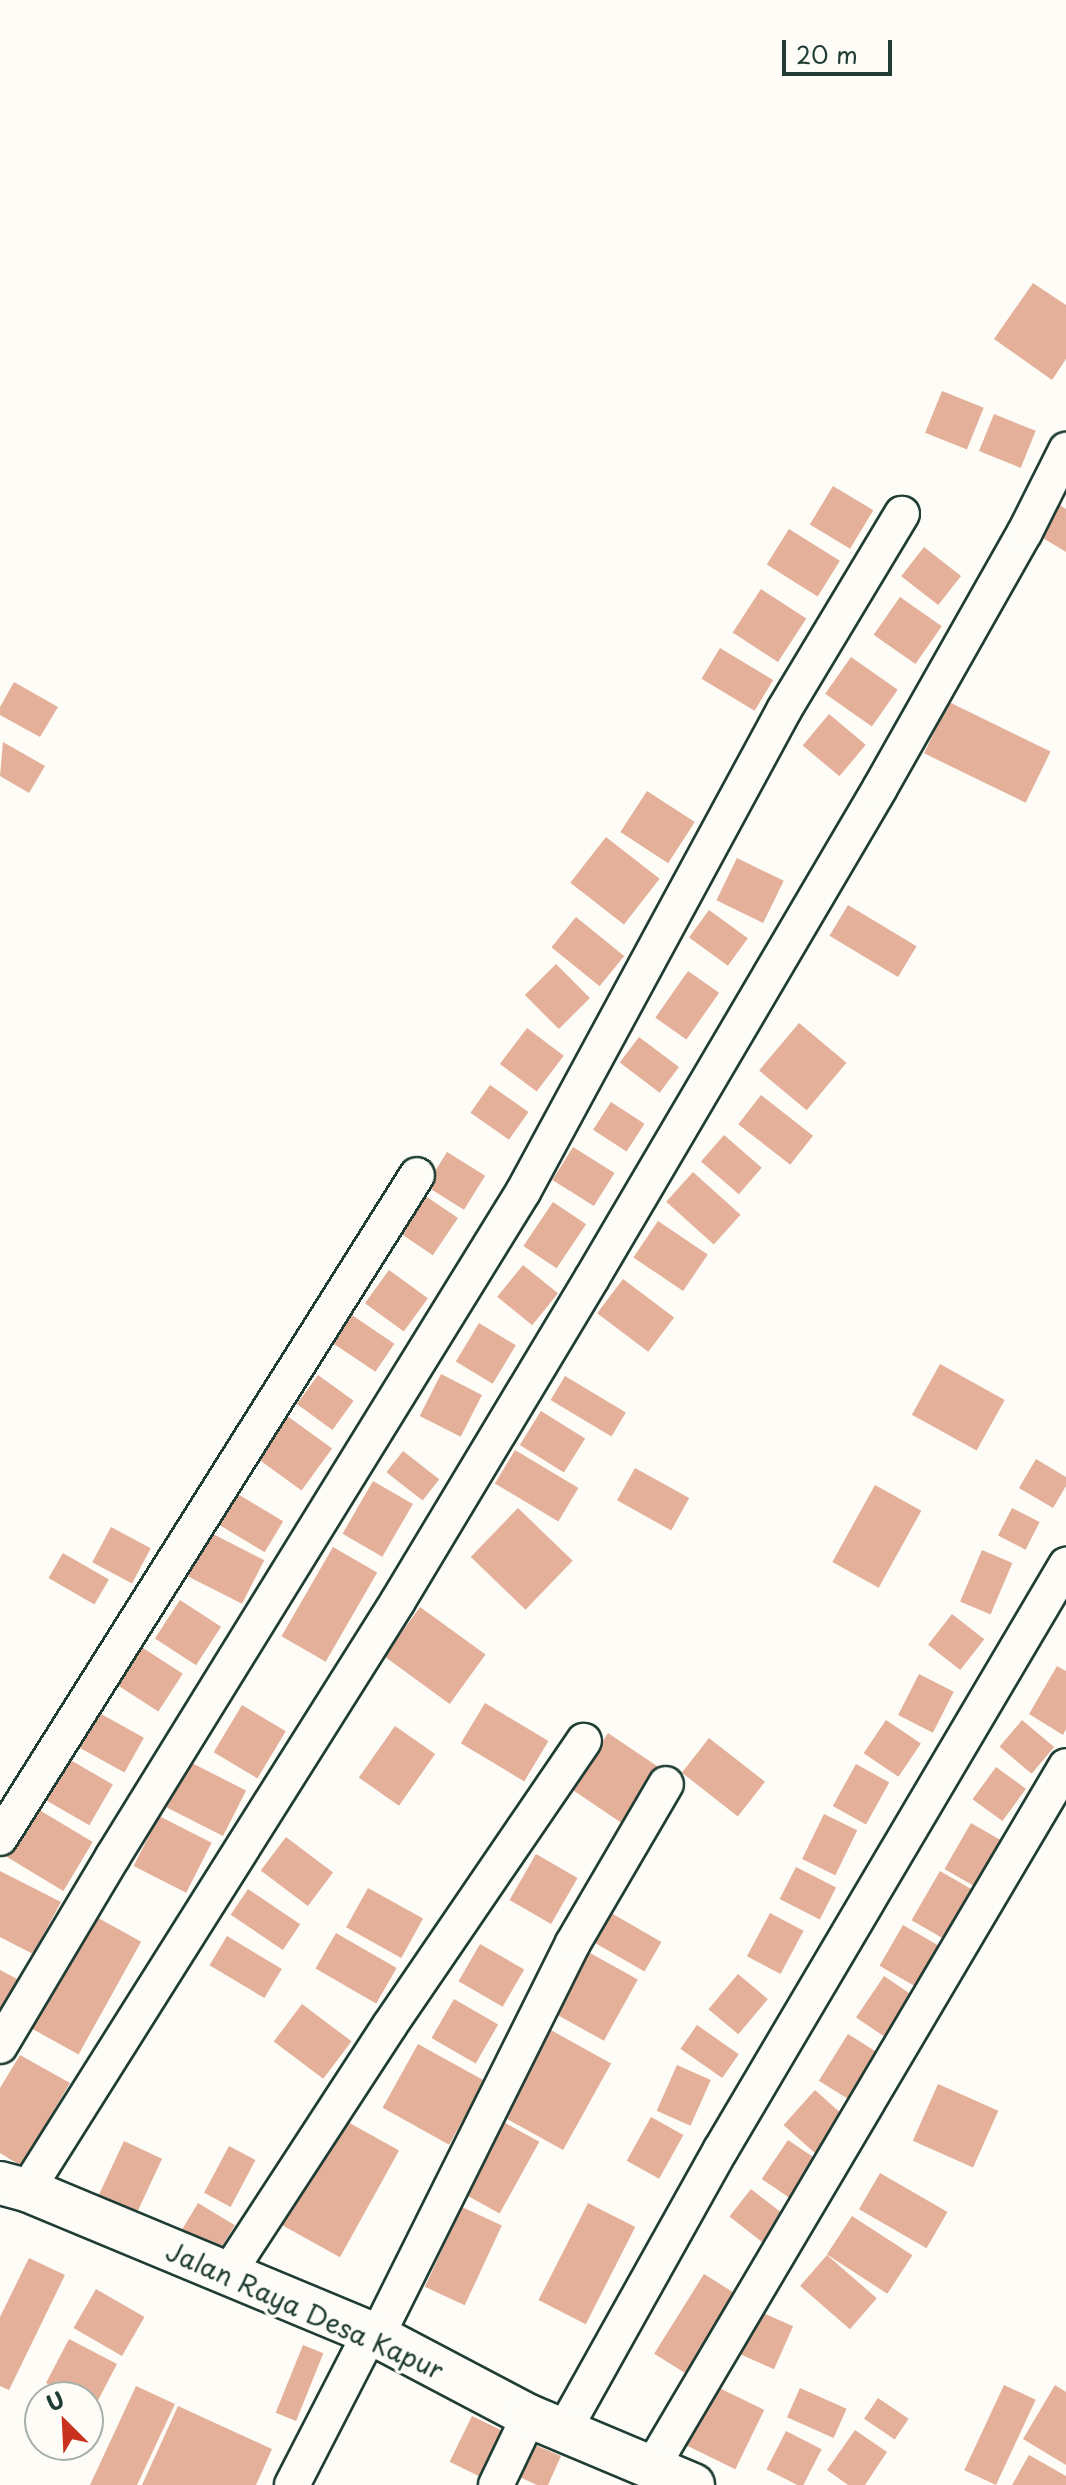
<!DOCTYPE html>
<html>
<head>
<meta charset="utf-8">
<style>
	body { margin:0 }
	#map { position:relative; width:1066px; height:2485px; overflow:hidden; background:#fdfcf7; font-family:"Playpen Sans",sans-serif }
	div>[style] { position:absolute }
	.building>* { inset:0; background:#e5b09a; transform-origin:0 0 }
	.roads { filter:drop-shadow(2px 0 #1f3d34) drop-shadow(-2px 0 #1f3d34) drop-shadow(0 2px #1f3d34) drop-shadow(0 -2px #1f3d34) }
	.minor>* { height:34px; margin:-17px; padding:0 17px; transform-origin:17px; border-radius:17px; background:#fdfcf7 }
	.tertiary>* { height:42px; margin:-21px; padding:0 21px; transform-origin:21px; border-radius:21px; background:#fdfcf7 }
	span { translate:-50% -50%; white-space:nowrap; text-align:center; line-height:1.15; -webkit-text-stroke:7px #fdfcf7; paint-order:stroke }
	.street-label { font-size:26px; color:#1f3d34 }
	.north { position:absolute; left:24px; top:2381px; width:80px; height:80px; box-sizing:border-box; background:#fdfcf7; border:2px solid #a4b0a9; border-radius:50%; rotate:336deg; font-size:22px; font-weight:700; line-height:32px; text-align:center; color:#1f3d34 }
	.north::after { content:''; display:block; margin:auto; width:28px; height:36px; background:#c8321e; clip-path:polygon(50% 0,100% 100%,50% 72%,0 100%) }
	.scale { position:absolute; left:782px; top:40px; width:110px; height:36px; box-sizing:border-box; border:4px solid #1f3d34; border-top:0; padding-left:10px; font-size:24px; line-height:28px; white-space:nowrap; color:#1f3d34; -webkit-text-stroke:6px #fdfcf7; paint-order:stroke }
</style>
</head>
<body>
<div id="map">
	<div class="building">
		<div style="clip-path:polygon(1033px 283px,1066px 305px,1066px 359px,1052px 380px,994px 339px)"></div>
		<div style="left:942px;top:391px;width:45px;height:45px;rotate:22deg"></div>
		<div style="left:994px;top:414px;width:45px;height:40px;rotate:22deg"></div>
		<div style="left:833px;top:486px;width:47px;height:45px;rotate:31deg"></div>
		<div style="clip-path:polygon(1057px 503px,1066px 509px,1066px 552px,1038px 535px)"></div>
		<div style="left:789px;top:529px;width:60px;height:42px;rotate:32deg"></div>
		<div style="left:924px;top:547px;width:47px;height:37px;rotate:38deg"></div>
		<div style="left:761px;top:589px;width:54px;height:52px;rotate:33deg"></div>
		<div style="left:900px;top:597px;width:51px;height:46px;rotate:35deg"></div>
		<div style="left:720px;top:648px;width:62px;height:36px;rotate:31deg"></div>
		<div style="left:851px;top:657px;width:57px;height:45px;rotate:35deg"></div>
		<div style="clip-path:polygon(14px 682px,58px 707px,40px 737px,0 715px,0 707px)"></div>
		<div style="left:949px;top:702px;width:113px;height:57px;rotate:26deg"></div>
		<div style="left:829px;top:714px;width:48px;height:41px;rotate:40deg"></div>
		<div style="clip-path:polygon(3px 742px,45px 766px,29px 793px,0 776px)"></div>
		<div style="left:647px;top:791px;width:57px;height:49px;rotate:33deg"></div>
		<div style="left:606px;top:837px;width:68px;height:58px;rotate:38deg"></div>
		<div style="left:737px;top:858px;width:52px;height:47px;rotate:26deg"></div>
		<div style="left:848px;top:905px;width:80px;height:36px;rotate:31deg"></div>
		<div style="left:709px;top:910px;width:48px;height:34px;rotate:36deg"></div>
		<div style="left:576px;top:917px;width:62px;height:39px;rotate:39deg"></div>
		<div style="left:556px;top:964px;width:48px;height:44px;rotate:45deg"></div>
		<div style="left:688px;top:971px;width:38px;height:57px;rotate:35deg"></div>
		<div style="left:799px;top:1023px;width:62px;height:62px;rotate:40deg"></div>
		<div style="left:527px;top:1028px;width:46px;height:45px;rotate:37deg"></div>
		<div style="left:639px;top:1037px;width:50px;height:32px;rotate:37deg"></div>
		<div style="left:490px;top:1085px;width:47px;height:34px;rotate:35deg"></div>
		<div style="left:761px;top:1095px;width:66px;height:37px;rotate:38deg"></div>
		<div style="left:611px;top:1102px;width:40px;height:33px;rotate:33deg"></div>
		<div style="left:724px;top:1135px;width:50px;height:35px;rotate:41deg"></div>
		<div style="left:573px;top:1147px;width:49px;height:39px;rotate:32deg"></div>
		<div style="left:447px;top:1152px;width:45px;height:40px;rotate:32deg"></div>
		<div style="left:693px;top:1172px;width:64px;height:40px;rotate:42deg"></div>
		<div style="left:424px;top:1195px;width:41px;height:45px;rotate:34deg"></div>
		<div style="left:553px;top:1202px;width:40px;height:53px;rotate:34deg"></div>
		<div style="left:658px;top:1221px;width:60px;height:44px;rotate:34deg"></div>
		<div style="left:523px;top:1265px;width:45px;height:41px;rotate:39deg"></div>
		<div style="left:389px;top:1270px;width:48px;height:41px;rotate:36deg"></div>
		<div style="left:623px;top:1279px;width:64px;height:43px;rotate:37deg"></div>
		<div style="left:343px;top:1309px;width:62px;height:34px;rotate:34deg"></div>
		<div style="left:479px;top:1323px;width:43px;height:45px;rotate:31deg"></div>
		<div style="left:940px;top:1364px;width:74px;height:58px;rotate:29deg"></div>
		<div style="left:441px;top:1374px;width:46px;height:47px;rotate:27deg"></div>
		<div style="left:318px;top:1375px;width:44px;height:36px;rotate:36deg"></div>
		<div style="left:565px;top:1376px;width:71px;height:28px;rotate:31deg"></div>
		<div style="left:541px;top:1411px;width:52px;height:40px;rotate:32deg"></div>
		<div style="left:286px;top:1415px;width:57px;height:52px;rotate:36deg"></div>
		<div style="left:515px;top:1450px;width:74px;height:39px;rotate:31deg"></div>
		<div style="left:403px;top:1451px;width:46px;height:27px;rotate:38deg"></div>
		<div style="clip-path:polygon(1036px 1459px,1066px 1477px,1066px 1486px,1053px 1508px,1019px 1488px)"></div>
		<div style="left:635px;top:1468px;width:62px;height:37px;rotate:29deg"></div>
		<div style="left:373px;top:1481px;width:46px;height:61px;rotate:30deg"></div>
		<div style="left:875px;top:1485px;width:53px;height:88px;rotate:29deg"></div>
		<div style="left:236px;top:1493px;width:55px;height:36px;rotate:31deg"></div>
		<div style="left:518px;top:1508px;width:76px;height:68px;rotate:44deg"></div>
		<div style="left:1012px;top:1508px;width:31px;height:31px;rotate:27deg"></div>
		<div style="left:111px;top:1527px;width:45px;height:40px;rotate:28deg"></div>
		<div style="left:209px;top:1532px;width:62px;height:49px;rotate:27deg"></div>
		<div style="left:333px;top:1547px;width:51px;height:103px;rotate:30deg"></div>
		<div style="left:982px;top:1550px;width:33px;height:56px;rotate:23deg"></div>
		<div style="left:63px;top:1553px;width:53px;height:29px;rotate:30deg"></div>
		<div style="left:180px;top:1600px;width:49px;height:46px;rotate:33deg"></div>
		<div style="left:420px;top:1607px;width:81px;height:61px;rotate:36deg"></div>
		<div style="left:952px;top:1614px;width:41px;height:39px;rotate:38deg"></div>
		<div style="left:140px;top:1646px;width:51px;height:45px;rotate:33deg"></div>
		<div style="clip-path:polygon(1057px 1666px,1066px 1671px,1066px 1729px,1063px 1735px,1029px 1714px)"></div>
		<div style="left:919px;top:1674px;width:39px;height:46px;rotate:27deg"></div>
		<div style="left:485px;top:1703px;width:74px;height:47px;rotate:31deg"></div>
		<div style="left:242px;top:1705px;width:51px;height:55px;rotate:31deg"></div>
		<div style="left:94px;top:1710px;width:57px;height:40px;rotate:29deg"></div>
		<div style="left:886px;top:1720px;width:42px;height:40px;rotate:34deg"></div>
		<div style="left:1022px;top:1720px;width:42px;height:35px;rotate:40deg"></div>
		<div style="left:395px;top:1726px;width:49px;height:63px;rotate:35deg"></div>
		<div style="left:608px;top:1733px;width:71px;height:67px;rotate:34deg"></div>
		<div style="left:709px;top:1738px;width:71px;height:44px;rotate:38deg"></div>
		<div style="left:60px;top:1754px;width:61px;height:47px;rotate:30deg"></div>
		<div style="left:190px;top:1762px;width:63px;height:51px;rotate:27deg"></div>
		<div style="left:856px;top:1764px;width:38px;height:48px;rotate:29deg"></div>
		<div style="left:996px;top:1767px;width:37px;height:40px;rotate:36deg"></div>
		<div style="left:31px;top:1805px;width:72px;height:57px;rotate:31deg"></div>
		<div style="left:824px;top:1814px;width:37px;height:50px;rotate:26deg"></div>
		<div style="left:159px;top:1816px;width:59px;height:56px;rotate:27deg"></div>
		<div style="left:971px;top:1823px;width:34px;height:53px;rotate:30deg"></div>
		<div style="left:286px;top:1837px;width:59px;height:42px;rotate:37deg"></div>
		<div style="left:536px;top:1854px;width:48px;height:53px;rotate:30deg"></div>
		<div style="left:796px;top:1867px;width:45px;height:36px;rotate:27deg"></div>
		<div style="clip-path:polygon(0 1871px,61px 1902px,33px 1954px,0 1937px)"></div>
		<div style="left:940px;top:1871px;width:43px;height:57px;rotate:30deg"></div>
		<div style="left:368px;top:1888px;width:63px;height:45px;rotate:29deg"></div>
		<div style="left:248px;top:1889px;width:63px;height:31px;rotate:34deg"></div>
		<div style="left:606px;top:1910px;width:64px;height:34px;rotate:30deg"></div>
		<div style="left:770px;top:1913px;width:38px;height:49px;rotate:28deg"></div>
		<div style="left:93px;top:1915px;width:55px;height:129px;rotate:29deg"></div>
		<div style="left:903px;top:1925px;width:43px;height:47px;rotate:30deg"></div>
		<div style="left:336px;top:1933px;width:70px;height:41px;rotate:30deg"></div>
		<div style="left:227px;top:1936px;width:64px;height:34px;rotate:31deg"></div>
		<div style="left:480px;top:1944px;width:51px;height:43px;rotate:30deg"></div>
		<div style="left:581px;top:1948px;width:65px;height:70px;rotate:29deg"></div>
		<div style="clip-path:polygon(0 1970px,19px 1980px,0 2017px)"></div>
		<div style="left:738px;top:1974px;width:39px;height:46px;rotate:40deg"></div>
		<div style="left:884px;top:1976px;width:36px;height:50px;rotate:34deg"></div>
		<div style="left:454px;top:1999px;width:51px;height:45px;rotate:30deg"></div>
		<div style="left:302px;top:2004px;width:62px;height:47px;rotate:37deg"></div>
		<div style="left:697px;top:2025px;width:51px;height:29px;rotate:35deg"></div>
		<div style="left:549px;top:2029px;width:71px;height:99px;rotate:29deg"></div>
		<div style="left:848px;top:2034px;width:38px;height:55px;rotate:32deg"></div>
		<div style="left:418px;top:2044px;width:76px;height:73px;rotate:29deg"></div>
		<div style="clip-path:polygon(20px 2055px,70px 2083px,21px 2166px,0 2153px,0 2088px)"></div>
		<div style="left:677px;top:2065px;width:37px;height:50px;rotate:24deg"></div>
		<div style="left:938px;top:2084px;width:66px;height:62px;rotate:24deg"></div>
		<div style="left:815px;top:2090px;width:45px;height:47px;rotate:42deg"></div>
		<div style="left:337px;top:2116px;width:71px;height:122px;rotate:29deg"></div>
		<div style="left:651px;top:2117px;width:37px;height:50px;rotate:29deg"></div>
		<div style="left:500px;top:2120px;width:45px;height:82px;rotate:29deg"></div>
		<div style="left:788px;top:2140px;width:37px;height:47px;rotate:34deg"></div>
		<div style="left:124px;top:2141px;width:42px;height:61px;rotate:25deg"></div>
		<div style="left:229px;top:2146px;width:30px;height:53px;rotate:28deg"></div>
		<div style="left:880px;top:2173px;width:78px;height:42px;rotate:30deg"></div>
		<div style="left:751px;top:2189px;width:44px;height:35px;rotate:38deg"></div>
		<div style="left:198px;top:2203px;width:43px;height:44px;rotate:31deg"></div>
		<div style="left:588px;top:2203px;width:53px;height:109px;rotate:27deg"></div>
		<div style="left:462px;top:2207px;width:44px;height:88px;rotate:25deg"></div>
		<div style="left:852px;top:2216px;width:72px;height:46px;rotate:33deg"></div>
		<div style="left:827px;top:2255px;width:66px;height:41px;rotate:41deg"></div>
		<div style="clip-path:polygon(29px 2258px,65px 2275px,9px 2390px,0 2386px,0 2317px)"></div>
		<div style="left:704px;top:2274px;width:44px;height:94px;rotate:32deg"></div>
		<div style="left:96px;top:2289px;width:56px;height:45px;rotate:30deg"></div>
		<div style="left:752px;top:2308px;width:45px;height:47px;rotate:24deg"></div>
		<div style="clip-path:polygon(69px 2339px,117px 2364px,94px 2408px,88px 2404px,88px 2397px,74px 2397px,46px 2383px)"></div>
		<div style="left:303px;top:2345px;width:22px;height:73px;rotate:22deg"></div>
		<div style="left:713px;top:2385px;width:57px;height:66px;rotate:26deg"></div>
		<div style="left:1004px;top:2385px;width:35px;height:94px;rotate:25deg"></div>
		<div style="clip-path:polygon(1055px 2385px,1066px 2392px,1066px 2465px,1023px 2439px)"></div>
		<div style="clip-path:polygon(136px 2386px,175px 2404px,137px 2485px,90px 2485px)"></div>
		<div style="left:800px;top:2388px;width:51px;height:32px;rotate:24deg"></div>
		<div style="left:878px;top:2398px;width:37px;height:25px;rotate:34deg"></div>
		<div style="clip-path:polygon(178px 2406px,272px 2449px,256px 2485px,142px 2485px)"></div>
		<div style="left:472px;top:2416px;width:43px;height:51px;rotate:26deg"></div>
		<div style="clip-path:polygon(855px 2430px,887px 2452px,865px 2485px,848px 2485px,827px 2470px)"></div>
		<div style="left:786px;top:2431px;width:40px;height:43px;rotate:27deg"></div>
		<div style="clip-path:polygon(528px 2442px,561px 2456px,548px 2485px,537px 2485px,513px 2474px)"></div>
		<div style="clip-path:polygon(1029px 2455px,1066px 2476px,1066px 2485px,1012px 2485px)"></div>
	</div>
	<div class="roads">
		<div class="minor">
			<div style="left:0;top:1838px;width:783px;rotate:-57.83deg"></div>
			<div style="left:0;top:2046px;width:219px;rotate:-59.2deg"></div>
			<div style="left:112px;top:1858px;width:783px;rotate:-58.32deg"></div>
			<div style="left:523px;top:1192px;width:548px;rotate:-61.56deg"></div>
			<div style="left:784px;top:710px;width:229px;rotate:-59deg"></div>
			<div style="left:27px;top:2190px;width:696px;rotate:-57.79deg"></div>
			<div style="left:398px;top:1601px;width:377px;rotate:-59deg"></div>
			<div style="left:592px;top:1278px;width:568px;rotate:-59.55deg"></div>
			<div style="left:880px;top:788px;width:294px;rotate:-60.5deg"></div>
			<div style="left:1025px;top:532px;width:92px;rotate:-63.4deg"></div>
			<div style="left:227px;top:2275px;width:298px;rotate:-56.9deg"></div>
			<div style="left:390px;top:2025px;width:344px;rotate:-55.7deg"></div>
			<div style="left:377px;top:2336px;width:439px;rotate:-63.5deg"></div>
			<div style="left:573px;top:1943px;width:184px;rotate:-59.7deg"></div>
			<div style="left:564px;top:2430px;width:320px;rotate:-60.8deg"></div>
			<div style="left:720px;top:2151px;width:681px;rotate:-59.44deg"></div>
			<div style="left:652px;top:2467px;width:814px;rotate:-59.43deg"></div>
			<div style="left:292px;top:2485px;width:171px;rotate:-62.8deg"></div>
			<div style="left:496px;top:2485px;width:76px;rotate:-64.4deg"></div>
		</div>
		<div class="tertiary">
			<div style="left:0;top:2183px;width:28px;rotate:15deg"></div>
			<div style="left:27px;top:2190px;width:379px;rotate:22.6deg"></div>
			<div style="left:377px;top:2336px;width:172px;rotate:27.8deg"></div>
			<div style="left:529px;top:2416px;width:178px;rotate:22.8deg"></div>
		</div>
	</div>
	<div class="street-label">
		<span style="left:305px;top:2310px;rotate:24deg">Jalan Raya Desa Kapur</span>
	</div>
	<div class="north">U</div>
	<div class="scale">20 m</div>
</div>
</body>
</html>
